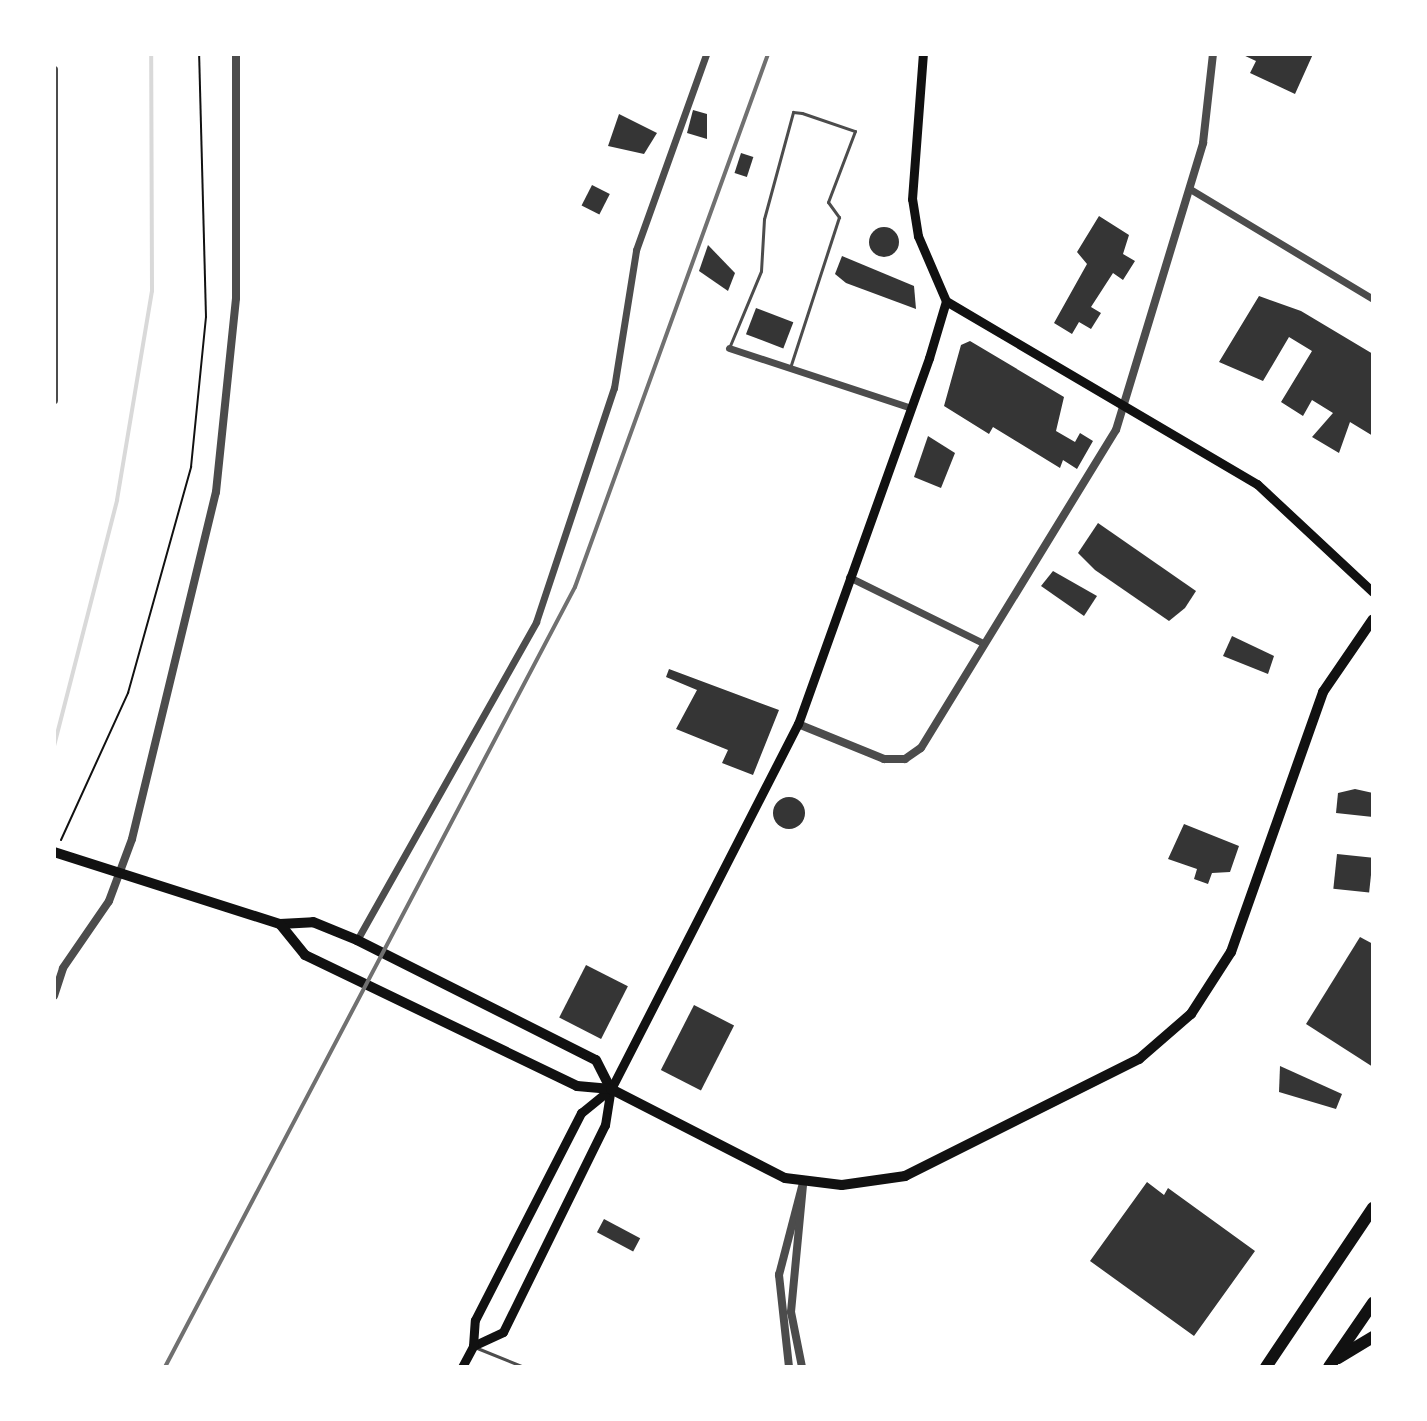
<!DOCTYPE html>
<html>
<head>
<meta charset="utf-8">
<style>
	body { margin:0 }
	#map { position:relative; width:1427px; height:1421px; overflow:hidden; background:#fff; font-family:"Fira Sans",sans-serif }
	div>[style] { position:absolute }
	.stream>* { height:4px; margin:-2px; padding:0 2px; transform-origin:2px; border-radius:2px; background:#d9d9d9 }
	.building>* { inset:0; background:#353535; transform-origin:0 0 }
	.round { border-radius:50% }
	.path>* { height:2px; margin:-1px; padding:0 1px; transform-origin:1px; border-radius:1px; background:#111 }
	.service>* { height:3px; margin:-1.5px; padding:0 1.5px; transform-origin:1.5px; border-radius:1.5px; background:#4c4c4c }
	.minor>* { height:7px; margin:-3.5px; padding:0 3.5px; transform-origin:3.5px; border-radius:3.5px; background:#4c4c4c }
	.tertiary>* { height:8px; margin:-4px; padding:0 4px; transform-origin:4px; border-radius:4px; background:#4c4c4c }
	.secondary>* { height:9px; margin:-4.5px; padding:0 4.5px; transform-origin:4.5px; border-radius:4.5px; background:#111 }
	.primary>* { height:10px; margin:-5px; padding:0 5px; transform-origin:5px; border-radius:5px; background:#111 }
	.motorway>* { height:12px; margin:-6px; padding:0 6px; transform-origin:6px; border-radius:6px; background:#111 }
	.rail>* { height:4px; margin:-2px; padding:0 2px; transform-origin:2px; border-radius:2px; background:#707070 }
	span { translate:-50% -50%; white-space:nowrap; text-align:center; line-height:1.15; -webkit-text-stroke:6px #fff; paint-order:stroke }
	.frame { position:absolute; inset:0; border:56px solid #fff; pointer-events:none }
</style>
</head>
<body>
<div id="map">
	<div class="stream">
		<div style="left:54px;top:746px;width:254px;rotate:-75.6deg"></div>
		<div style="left:117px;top:500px;width:212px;rotate:-80.5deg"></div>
		<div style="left:152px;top:291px;width:237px;rotate:-90.2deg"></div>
	</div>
	<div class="building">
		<div style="clip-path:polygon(1241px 54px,1313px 54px,1295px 94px,1250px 73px,1256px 61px)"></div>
		<div style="clip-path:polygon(693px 110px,707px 114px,707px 139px,687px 133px)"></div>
		<div style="clip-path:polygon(619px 114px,657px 133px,644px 154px,608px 146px)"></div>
		<div style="left:741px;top:153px;width:13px;height:21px;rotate:18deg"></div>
		<div style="left:592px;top:185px;width:20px;height:23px;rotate:27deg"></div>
		<div style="clip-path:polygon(1099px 216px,1129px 235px,1123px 254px,1135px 261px,1123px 280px,1113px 273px,1091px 307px,1101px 313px,1091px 329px,1079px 322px,1072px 334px,1054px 323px,1087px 264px,1077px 252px)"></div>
		<div class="round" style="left:869px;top:227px;width:30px;height:30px"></div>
		<div style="clip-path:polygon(708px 245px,735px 273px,728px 291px,699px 271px)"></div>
		<div style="clip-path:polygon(842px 256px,914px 286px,916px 309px,846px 283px,835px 274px)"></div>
		<div style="clip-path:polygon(1259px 296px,1301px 311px,1373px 354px,1373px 436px,1350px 422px,1339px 453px,1312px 437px,1333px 413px,1312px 400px,1303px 416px,1281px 402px,1312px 351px,1289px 337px,1263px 381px,1219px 362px)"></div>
		<div style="left:756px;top:308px;width:40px;height:28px;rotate:21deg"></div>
		<div style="clip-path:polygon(970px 341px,1064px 397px,1056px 431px,1075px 442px,1080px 433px,1093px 441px,1077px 469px,1063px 460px,1060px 468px,993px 427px,989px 434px,944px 406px,961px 345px)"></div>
		<div style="clip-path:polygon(928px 436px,955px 453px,941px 488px,914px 477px)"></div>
		<div style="clip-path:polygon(1098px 523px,1196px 591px,1185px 608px,1169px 621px,1095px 570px,1078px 553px)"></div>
		<div style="clip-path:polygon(1053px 571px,1097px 596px,1084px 616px,1041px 586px)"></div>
		<div style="clip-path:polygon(1232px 636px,1274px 656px,1268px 674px,1223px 656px)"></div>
		<div style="clip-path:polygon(669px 669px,779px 710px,753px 775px,722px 763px,728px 750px,676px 729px,697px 690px,666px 677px)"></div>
		<div style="clip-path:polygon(1355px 789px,1373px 793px,1373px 817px,1336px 813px,1338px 793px)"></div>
		<div class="round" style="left:773px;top:797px;width:32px;height:32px"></div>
		<div style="clip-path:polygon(1184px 824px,1239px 846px,1230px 872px,1212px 873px,1208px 884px,1194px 879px,1197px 869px,1168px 859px)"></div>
		<div style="left:1337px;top:854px;width:36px;height:35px;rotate:6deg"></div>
		<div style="clip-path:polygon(1360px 937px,1373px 944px,1373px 1067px,1306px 1024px)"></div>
		<div style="left:586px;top:965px;width:47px;height:59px;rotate:27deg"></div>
		<div style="left:694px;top:1005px;width:45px;height:73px;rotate:27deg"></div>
		<div style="clip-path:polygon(1280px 1066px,1342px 1094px,1336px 1109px,1279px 1092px)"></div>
		<div style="clip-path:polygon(1147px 1182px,1164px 1195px,1168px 1188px,1255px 1251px,1194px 1336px,1090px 1261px)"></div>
		<div style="left:604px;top:1219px;width:41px;height:15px;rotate:28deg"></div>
	</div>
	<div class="path">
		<div style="left:61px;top:840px;width:162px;rotate:-65.5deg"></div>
		<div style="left:128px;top:693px;width:235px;rotate:-74.4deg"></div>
		<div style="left:191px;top:467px;width:151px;rotate:-84.3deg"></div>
		<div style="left:206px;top:317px;width:263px;rotate:-91.5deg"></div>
	</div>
	<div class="service">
		<div style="left:729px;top:348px;width:83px;rotate:-67.4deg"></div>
		<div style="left:761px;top:271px;width:52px;rotate:-86.7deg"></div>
		<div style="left:764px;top:219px;width:111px;rotate:-74.8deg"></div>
		<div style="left:793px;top:112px;width:9px;rotate:6deg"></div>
		<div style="left:802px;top:113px;width:56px;rotate:18.8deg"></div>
		<div style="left:855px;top:131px;width:76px;rotate:110.8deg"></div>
		<div style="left:828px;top:202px;width:19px;rotate:54deg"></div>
		<div style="left:839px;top:217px;width:159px;rotate:108deg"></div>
		<div style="left:477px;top:1348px;width:51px;rotate:22deg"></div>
	</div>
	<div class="minor">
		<div style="left:54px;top:69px;width:331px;rotate:90deg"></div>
		<div style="left:1190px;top:189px;width:214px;rotate:31deg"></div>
		<div style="left:729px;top:348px;width:192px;rotate:18.2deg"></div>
		<div style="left:849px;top:577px;width:149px;rotate:26.2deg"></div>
		<div style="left:357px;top:940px;width:365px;rotate:-60.6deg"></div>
		<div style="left:536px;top:622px;width:247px;rotate:-71.6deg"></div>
		<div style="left:614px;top:388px;width:140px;rotate:-80.9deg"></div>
		<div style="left:636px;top:250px;width:208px;rotate:-70.3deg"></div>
	</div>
	<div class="tertiary">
		<div style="left:798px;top:724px;width:93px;rotate:22.1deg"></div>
		<div style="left:884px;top:759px;width:21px"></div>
		<div style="left:905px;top:759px;width:19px;rotate:-35deg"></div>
		<div style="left:921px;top:748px;width:373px;rotate:-58.5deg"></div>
		<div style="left:1116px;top:430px;width:300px;rotate:-73.1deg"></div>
		<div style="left:1203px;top:143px;width:90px;rotate:-83.6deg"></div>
		<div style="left:54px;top:996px;width:29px;rotate:-72deg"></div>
		<div style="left:63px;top:968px;width:81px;rotate:-55.5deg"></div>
		<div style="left:109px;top:901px;width:66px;rotate:-69.6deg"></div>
		<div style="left:132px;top:839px;width:357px;rotate:-76.4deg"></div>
		<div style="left:216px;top:492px;width:195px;rotate:-84.1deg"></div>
		<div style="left:236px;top:298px;width:244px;rotate:-90deg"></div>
		<div style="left:789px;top:1367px;width:93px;rotate:-96.2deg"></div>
		<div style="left:779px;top:1275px;width:95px;rotate:-75.4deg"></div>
		<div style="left:802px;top:1367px;width:56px;rotate:-101.3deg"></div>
		<div style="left:791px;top:1312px;width:127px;rotate:-84.6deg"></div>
	</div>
	<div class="secondary">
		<div style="left:946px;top:301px;width:361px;rotate:30.5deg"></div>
		<div style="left:1257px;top:484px;width:158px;rotate:43deg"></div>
		<div style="left:473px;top:1346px;width:33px;rotate:-25deg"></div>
		<div style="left:503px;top:1332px;width:231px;rotate:-63.8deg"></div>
		<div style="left:605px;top:1125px;width:36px;rotate:-81deg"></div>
		<div style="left:611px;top:1089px;width:410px;rotate:-62.9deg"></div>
		<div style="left:798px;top:724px;width:389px;rotate:-70.3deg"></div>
		<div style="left:929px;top:358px;width:59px;rotate:-73.4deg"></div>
		<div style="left:946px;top:301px;width:71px;rotate:-113.3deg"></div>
		<div style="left:918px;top:236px;width:37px;rotate:-99deg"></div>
		<div style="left:912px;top:199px;width:145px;rotate:-85.7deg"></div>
		<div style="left:462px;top:1367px;width:24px;rotate:-62deg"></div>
		<div style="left:473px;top:1346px;width:26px;rotate:-86deg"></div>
		<div style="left:475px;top:1320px;width:233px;rotate:-62.9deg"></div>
		<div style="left:581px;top:1113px;width:38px;rotate:-39deg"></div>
	</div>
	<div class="primary">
		<div style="left:54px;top:852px;width:237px;rotate:17.7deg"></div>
		<div style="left:280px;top:924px;width:33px;rotate:-3deg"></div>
		<div style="left:313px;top:922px;width:48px;rotate:22.2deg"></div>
		<div style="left:357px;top:940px;width:267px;rotate:26.7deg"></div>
		<div style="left:596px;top:1060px;width:33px;rotate:63deg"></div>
		<div style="left:280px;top:924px;width:40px;rotate:51deg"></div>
		<div style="left:305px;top:955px;width:302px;rotate:25.7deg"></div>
		<div style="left:577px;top:1086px;width:34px;rotate:5deg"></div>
		<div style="left:611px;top:1089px;width:195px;rotate:27.1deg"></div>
		<div style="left:785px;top:1178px;width:57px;rotate:7deg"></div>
		<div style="left:842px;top:1185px;width:64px;rotate:-8.1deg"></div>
		<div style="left:905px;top:1176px;width:262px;rotate:-26.6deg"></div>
		<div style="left:1139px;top:1059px;width:69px;rotate:-40.9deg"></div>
		<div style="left:1191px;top:1014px;width:74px;rotate:-57.2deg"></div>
		<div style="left:1231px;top:952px;width:276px;rotate:-70.5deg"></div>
		<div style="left:1323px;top:692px;width:88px;rotate:-55.6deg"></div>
	</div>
	<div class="motorway">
		<div style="left:1338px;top:1358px;width:41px;rotate:-31deg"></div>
		<div style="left:1266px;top:1367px;width:192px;rotate:-56.1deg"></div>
		<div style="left:1329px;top:1367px;width:78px;rotate:-55.5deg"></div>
	</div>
	<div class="rail">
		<div style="left:165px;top:1367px;width:881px;rotate:-62.27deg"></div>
		<div style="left:575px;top:587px;width:567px;rotate:-70.09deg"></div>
	</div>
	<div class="frame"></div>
</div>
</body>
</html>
